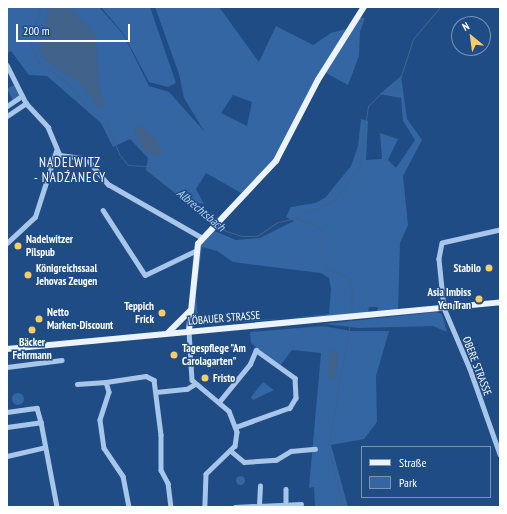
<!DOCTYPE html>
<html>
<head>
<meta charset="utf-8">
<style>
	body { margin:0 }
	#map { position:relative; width:507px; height:514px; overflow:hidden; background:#204c85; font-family:"PT Sans Narrow",sans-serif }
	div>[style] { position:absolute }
	.green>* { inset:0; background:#3366a2; transform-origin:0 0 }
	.round { border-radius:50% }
	.water>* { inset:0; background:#41628b }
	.stream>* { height:1px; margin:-0.5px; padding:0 0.5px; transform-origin:0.5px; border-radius:0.5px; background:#41628b }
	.minor>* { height:4.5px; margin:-2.25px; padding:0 2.25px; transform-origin:2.25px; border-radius:2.25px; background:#a8c6ea }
	.major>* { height:5.5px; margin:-2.75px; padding:0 2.75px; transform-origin:2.75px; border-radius:2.75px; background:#ebf3fe }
	.dots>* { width:11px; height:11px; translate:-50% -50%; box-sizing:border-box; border:2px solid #204c85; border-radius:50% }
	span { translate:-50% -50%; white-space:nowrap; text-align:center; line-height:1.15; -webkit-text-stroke:3px #204c85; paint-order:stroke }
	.poi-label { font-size:11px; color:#fff; font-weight:700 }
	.left { translate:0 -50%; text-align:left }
	.right { translate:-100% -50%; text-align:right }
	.street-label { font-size:11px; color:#fff }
	.water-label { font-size:12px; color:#b3d0f1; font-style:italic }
	.quarter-label { font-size:13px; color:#fff; letter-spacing:1px }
	.frame { position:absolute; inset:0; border:8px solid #fff; pointer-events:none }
	.legend { position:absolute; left:361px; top:446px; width:130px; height:52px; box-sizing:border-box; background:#204c85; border:1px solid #7994b6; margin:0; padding:5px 7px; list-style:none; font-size:12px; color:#fff }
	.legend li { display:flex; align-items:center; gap:8px; height:20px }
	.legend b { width:20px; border:1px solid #7994b6 }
	.north { position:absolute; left:451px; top:16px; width:40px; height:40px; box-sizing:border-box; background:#204c85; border:1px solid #7994b6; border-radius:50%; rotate:331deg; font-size:11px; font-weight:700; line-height:16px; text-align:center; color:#fff }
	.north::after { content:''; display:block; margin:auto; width:14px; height:18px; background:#f7cd68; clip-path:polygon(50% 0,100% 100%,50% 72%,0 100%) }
	.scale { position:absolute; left:16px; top:24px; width:114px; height:18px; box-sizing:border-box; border:2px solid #fff; border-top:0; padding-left:5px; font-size:12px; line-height:14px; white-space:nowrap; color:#fff; -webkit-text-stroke:3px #204c85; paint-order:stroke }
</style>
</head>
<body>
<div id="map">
	<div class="green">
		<div style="clip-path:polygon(evenodd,7px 7px,99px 7px,123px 34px,149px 86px,169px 92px,204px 131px,184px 98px,179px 74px,155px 7px,219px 7px,259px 62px,276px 26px,313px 45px,331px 33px,346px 29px,279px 156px,243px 194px,206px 173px,196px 189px,204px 204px,185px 201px,146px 170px,148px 158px,130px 139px,113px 147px,101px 123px,47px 76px,29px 75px,11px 51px,7px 53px,7px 7px,233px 95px,252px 102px,247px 126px,221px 113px,233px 95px)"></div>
		<div style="clip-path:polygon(101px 7px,150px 7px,176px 83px,168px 87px,149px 82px,123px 33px)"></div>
		<div style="clip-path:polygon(358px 18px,365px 18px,360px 32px,359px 56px,348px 85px,326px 73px)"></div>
		<div style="clip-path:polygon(evenodd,401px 76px,407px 119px,422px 140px,403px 176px,408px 225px,400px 243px,398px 310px,377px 312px,378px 307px,369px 307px,368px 313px,197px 324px,193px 304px,200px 246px,212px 230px,236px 240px,260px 238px,294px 221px,286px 217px,291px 207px,315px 203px,325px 198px,351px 166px,358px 146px,361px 119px,368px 121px,366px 160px,382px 159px,380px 133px,398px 139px,388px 160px,396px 168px,415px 140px,403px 121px,401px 98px,380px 94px,401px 76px,202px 247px,217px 251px,233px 262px,321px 273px,329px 278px,331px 289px,329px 314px,246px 322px,198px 321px,196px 294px,202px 247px)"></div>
		<div style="left:14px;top:85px;width:13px;height:8px;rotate:63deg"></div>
		<div style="clip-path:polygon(436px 312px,442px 314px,447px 332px,433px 326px,360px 328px,323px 324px)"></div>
		<div style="clip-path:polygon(323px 326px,351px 331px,389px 331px,376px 376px,377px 422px,364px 439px,331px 445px,348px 507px,315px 507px,314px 487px,309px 488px,321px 353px,292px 350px,280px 366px,251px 343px,250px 332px)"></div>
		<div style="clip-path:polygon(263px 382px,274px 390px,253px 400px,251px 397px)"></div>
		<div class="round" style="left:12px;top:393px;width:12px;height:12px"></div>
		<div class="round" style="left:235.5px;top:475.5px;width:9px;height:9px"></div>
	</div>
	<div class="water">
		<div style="clip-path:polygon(51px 7px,69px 7px,96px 35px,99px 86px,105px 105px,100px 109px,81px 84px,44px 60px,39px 51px,39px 34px)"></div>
		<div style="clip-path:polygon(139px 125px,155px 137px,163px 153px,157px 157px,143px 151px,134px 131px)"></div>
		<div style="clip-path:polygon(338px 350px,337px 370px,333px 380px,328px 378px,330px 351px)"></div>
	</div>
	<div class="stream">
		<div style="left:41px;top:7px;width:36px;rotate:109deg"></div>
		<div style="left:29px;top:41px;width:23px;rotate:67deg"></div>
		<div style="left:38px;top:62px;width:37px;rotate:36deg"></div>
		<div style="left:68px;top:84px;width:39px;rotate:48deg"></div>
		<div style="left:94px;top:113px;width:13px;rotate:29deg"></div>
		<div style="left:105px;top:119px;width:38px;rotate:68deg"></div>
		<div style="left:119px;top:154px;width:14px;rotate:51deg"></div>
		<div style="left:128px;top:165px;width:18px;rotate:3deg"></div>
		<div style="left:146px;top:166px;width:11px;rotate:27deg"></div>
		<div style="left:156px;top:171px;width:79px;rotate:42.4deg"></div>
		<div style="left:47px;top:10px;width:2px;rotate:27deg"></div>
		<div style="left:296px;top:218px;width:42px;rotate:-25.3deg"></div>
		<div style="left:334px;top:200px;width:41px;rotate:-52deg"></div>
		<div style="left:359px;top:168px;width:63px;rotate:-81.7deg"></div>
		<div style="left:368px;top:106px;width:17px;rotate:-45deg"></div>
		<div style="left:380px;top:94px;width:18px;rotate:-19deg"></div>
		<div style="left:397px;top:88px;width:52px;rotate:-71.9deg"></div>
		<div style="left:413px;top:39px;width:42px;rotate:-49.8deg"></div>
		<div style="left:217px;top:228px;width:25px;rotate:18deg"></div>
		<div style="left:241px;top:236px;width:16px"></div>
		<div style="left:257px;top:236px;width:25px;rotate:-34deg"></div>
		<div style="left:278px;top:222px;width:17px;rotate:-13deg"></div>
		<div style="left:295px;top:218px;width:21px;rotate:17deg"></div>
		<div style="left:315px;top:224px;width:11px;rotate:49deg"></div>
		<div style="left:322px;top:232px;width:30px;rotate:90deg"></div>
		<div style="left:322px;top:262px;width:11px;rotate:49deg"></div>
		<div style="left:329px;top:270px;width:20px;rotate:20deg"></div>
		<div style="left:348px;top:277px;width:14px;rotate:73deg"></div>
		<div style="left:352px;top:290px;width:25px;rotate:92deg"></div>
		<div style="left:343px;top:507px;width:62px;rotate:-104deg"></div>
		<div style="left:328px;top:447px;width:131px;rotate:-79.9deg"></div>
	</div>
	<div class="minor">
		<div style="left:7px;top:65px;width:42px;rotate:63.4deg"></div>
		<div style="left:26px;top:103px;width:33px;rotate:47deg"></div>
		<div style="left:48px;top:127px;width:30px;rotate:67deg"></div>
		<div style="left:60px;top:155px;width:27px;rotate:8deg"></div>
		<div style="left:87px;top:159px;width:33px;rotate:50deg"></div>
		<div style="left:108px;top:184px;width:107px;rotate:29.7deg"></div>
		<div style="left:7px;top:106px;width:18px;rotate:-34deg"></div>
		<div style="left:7px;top:116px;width:23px;rotate:-34deg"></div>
		<div style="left:103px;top:210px;width:77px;rotate:57.1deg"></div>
		<div style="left:145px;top:275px;width:55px;rotate:-25.6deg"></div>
		<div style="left:500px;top:230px;width:59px;rotate:167.4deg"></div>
		<div style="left:442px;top:243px;width:16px;rotate:101deg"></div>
		<div style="left:439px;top:259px;width:49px;rotate:84.2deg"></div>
		<div style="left:444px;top:308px;width:66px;rotate:66.9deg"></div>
		<div style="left:470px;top:369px;width:90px;rotate:70.6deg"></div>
		<div style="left:7px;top:243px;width:38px;rotate:-43deg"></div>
		<div style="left:35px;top:217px;width:69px;rotate:-72.3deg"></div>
		<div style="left:189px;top:331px;width:49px;rotate:86.5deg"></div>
		<div style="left:192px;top:380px;width:48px;rotate:40deg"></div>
		<div style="left:229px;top:411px;width:22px;rotate:69deg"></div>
		<div style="left:237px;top:432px;width:14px;rotate:98deg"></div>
		<div style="left:235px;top:446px;width:40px;rotate:136deg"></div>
		<div style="left:206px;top:474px;width:33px;rotate:92deg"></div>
		<div style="left:7px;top:367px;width:55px;rotate:-7.3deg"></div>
		<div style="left:106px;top:382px;width:40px;rotate:-8.5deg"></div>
		<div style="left:146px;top:376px;width:9px;rotate:27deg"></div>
		<div style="left:154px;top:380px;width:55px;rotate:82.7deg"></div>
		<div style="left:161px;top:435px;width:35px;rotate:90deg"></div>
		<div style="left:161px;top:470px;width:15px;rotate:62deg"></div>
		<div style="left:168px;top:483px;width:24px;rotate:83deg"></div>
		<div style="left:77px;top:384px;width:29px;rotate:-4deg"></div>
		<div style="left:106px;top:382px;width:10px;rotate:73deg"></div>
		<div style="left:109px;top:392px;width:29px;rotate:108deg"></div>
		<div style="left:100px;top:420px;width:28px;rotate:82deg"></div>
		<div style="left:104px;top:448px;width:34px;rotate:56deg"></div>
		<div style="left:123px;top:476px;width:32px;rotate:79deg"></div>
		<div style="left:156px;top:392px;width:31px;rotate:-6deg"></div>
		<div style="left:187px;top:389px;width:9px;rotate:-32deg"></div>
		<div style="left:219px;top:402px;width:49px;rotate:-50.8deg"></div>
		<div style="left:250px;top:364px;width:15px;rotate:-67deg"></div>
		<div style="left:256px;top:350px;width:48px;rotate:35.7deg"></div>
		<div style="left:295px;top:378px;width:20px;rotate:87deg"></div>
		<div style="left:296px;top:398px;width:12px;rotate:121deg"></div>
		<div style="left:290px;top:408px;width:56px;rotate:160.3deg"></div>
		<div style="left:7px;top:412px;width:30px;rotate:-8deg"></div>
		<div style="left:37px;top:408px;width:15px;rotate:74deg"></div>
		<div style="left:7px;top:427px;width:34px;rotate:-8deg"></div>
		<div style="left:41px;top:422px;width:86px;rotate:79.3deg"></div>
		<div style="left:231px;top:451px;width:17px;rotate:40deg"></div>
		<div style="left:244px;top:462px;width:32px;rotate:-4deg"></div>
		<div style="left:276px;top:460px;width:17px;rotate:-31deg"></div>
		<div style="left:291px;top:451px;width:24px;rotate:-5deg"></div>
		<div style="left:7px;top:456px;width:39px;rotate:-13deg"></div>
		<div style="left:286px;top:489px;width:15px;rotate:90deg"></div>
		<div style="left:259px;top:505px;width:19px;rotate:-87deg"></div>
		<div style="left:235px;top:507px;width:66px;rotate:-2.6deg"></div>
	</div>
	<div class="major">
		<div style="left:189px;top:331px;width:87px;rotate:-84.1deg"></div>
		<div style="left:198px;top:244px;width:114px;rotate:-46.8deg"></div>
		<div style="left:276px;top:161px;width:91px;rotate:-62.6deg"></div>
		<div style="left:318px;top:80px;width:86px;rotate:-57.8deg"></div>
		<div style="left:168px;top:333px;width:31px;rotate:-45deg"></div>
		<div style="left:7px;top:349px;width:495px;rotate:-5.4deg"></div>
	</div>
	<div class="dots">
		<div style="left:18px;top:246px;background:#f7cd68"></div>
		<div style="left:489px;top:268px;background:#f7cd68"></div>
		<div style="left:28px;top:275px;background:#f7cd68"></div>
		<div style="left:479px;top:299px;background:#f7cd68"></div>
		<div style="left:162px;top:313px;background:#f7cd68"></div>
		<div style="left:39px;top:319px;background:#f7cd68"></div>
		<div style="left:32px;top:330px;background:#f7cd68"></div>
		<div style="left:174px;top:355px;background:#f7cd68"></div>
		<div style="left:205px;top:378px;background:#f7cd68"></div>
	</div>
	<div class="poi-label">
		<span class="left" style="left:26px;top:246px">Nadelwitzer<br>Pilspub</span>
		<span class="right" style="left:481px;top:268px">Stabilo</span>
		<span class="left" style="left:36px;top:275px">Königreichssaal<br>Jehovas Zeugen</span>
		<span class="right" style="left:471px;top:299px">Asia Imbiss<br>Yen Tran</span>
		<span class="right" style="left:154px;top:313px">Teppich<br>Frick</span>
		<span class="left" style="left:47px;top:319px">Netto<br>Marken-Discount</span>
		<span style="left:32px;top:349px">Bäcker<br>Fehrmann</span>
		<span class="left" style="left:182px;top:355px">Tagespflege "Am<br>Carolagarten"</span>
		<span class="left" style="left:213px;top:378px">Fristo</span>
	</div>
	<div class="street-label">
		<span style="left:224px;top:318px;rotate:-5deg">LÖBAUER STRASSE</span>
		<span style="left:477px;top:366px;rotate:69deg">OBERE STRASSE</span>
	</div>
	<div class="water-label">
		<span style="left:201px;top:210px;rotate:40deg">Albrechtsbach</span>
	</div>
	<div class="quarter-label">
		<span style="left:70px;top:171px">NADELWITZ<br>- NADŹANECY</span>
	</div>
	<div class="frame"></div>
	<ul class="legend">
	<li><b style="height:5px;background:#ebf3fe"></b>Straße</li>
	<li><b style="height:11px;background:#3366a2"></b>Park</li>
	</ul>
	<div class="north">N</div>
	<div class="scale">200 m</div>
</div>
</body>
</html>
